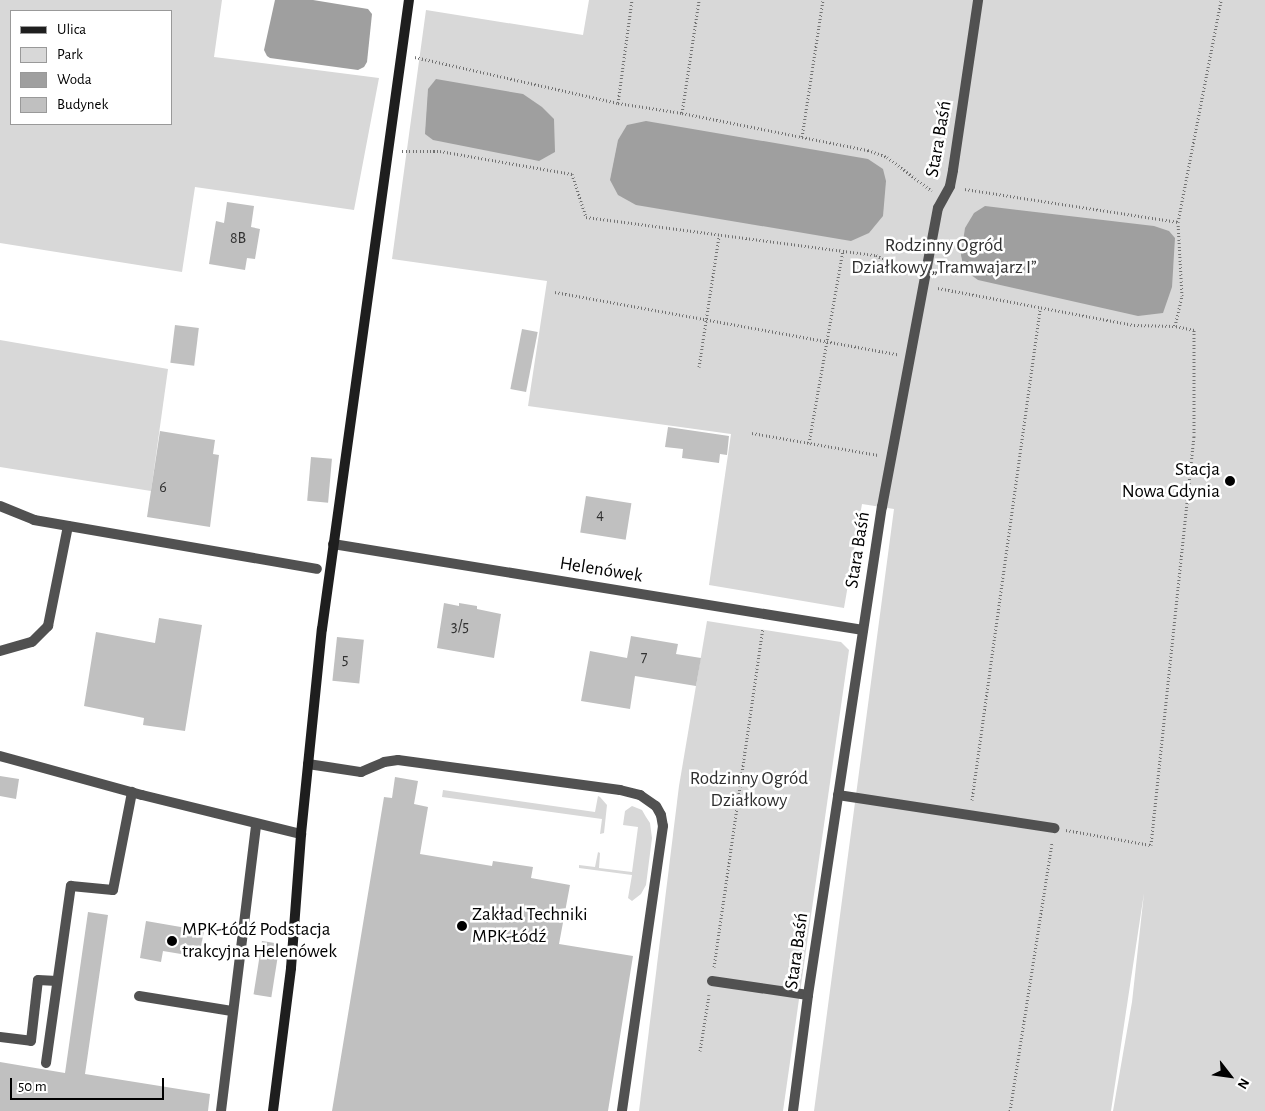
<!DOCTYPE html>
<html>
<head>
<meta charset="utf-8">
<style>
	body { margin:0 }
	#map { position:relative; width:1265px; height:1111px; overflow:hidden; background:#fff; font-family:"Alegreya Sans",sans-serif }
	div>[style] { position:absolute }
	.green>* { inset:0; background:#d8d8d8 }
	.water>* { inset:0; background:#9f9f9f }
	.building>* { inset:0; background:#c0c0c0; transform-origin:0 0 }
	.path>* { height:3px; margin-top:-1.5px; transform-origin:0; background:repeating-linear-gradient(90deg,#737373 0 1px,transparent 0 3.5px) }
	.lane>* { height:10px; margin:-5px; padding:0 5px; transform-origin:5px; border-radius:5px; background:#515151 }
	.street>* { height:10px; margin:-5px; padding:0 5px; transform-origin:5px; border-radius:5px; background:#515151 }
	.secondary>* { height:10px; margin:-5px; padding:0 5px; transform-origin:5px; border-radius:5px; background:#1e1e1e }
	.dots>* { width:14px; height:14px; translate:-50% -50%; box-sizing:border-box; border:2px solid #fff; border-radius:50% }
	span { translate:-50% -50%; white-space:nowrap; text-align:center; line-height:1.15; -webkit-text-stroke:5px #fff; paint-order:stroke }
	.number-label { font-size:16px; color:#303030 }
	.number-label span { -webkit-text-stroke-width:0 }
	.street-label { font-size:19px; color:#000 }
	.park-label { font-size:19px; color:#2f2f2f }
	.poi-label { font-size:19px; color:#000 }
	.right { translate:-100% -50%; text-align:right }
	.left { translate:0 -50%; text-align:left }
	.legend { position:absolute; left:10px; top:10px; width:162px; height:115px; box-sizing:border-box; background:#fff; border:1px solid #999; margin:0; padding:6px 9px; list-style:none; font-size:15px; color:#000 }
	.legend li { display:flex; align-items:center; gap:10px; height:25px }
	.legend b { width:25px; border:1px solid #999 }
	.north { position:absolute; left:1205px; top:1051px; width:50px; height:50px; -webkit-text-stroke:4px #fff; paint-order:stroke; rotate:120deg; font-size:14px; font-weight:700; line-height:20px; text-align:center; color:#000 }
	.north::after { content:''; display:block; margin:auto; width:18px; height:22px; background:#000; clip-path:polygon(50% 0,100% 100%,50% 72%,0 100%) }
	.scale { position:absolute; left:10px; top:1078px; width:154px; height:22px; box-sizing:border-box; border:2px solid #000; border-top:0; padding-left:6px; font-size:15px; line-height:18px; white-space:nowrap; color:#000; -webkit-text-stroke:4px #fff; paint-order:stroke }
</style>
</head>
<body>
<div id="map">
	<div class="green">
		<div style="clip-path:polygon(evenodd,0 0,222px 0,214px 57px,379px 78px,354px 210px,195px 187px,182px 272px,0 243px,0 0,11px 11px,171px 11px,171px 124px,11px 124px,11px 11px)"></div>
		<div style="clip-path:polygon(589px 0,1265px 0,1265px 1111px,1113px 1111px,1132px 1002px,1144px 893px,1111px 1111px,814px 1111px,894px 509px,862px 504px,844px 608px,709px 585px,731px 434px,528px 406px,547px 281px,392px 259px,426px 10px,583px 35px)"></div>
		<div style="clip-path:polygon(0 340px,168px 369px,151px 491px,0 467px)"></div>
		<div style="clip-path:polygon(707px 621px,841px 642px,849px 650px,783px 1111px,639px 1111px,679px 786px)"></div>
		<div style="clip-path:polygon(443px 790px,595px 812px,598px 796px,600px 797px,607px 805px,604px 833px,600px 834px,602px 819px,442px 797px)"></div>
		<div style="clip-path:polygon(632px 806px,642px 810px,646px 817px,650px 823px,652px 838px,646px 885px,641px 894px,632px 901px,628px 898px,632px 875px,579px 868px,579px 865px,595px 867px,598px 852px,600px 853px,599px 868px,632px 872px,638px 827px,623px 825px,625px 811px)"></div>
	</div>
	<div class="water">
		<div style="clip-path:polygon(275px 0,313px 0,368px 9px,372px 14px,367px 62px,364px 67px,358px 70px,270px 58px,267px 56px,264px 50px)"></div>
		<div style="clip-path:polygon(436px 79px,523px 94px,542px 107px,554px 119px,555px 152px,539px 161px,433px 140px,425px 134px,428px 89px)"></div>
		<div style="clip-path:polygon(646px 121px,868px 159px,883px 169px,886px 181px,883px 216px,869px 233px,851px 241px,636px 205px,618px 195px,610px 180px,618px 140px,627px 125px)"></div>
		<div style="clip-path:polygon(985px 206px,1154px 226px,1169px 231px,1175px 238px,1172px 287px,1163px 313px,1138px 316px,978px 280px,964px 270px,961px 255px,965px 228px,974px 213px)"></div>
	</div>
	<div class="building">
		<div style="clip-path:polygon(227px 202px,254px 206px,251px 227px,260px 229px,255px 259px,247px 258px,245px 270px,209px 264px,216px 221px,224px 223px)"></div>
		<div style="left:175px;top:325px;width:24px;height:38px;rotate:7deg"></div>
		<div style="left:522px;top:329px;width:16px;height:61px;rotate:11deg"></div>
		<div style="clip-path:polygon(668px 427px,729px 436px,727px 455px,720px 454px,719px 463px,682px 458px,683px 449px,665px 447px)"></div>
		<div style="clip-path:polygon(160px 431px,215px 440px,213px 454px,219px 455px,210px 527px,147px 517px)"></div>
		<div style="left:311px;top:457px;width:21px;height:44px;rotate:5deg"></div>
		<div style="left:586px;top:496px;width:46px;height:37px;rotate:9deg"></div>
		<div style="clip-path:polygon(444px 603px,459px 606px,459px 603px,477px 606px,477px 609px,501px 614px,494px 658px,437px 648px)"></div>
		<div style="clip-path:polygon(159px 618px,202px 625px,185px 731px,143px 725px,144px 718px,84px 706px,96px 632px,155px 643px)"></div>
		<div style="clip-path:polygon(631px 636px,678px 644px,676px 654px,701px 658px,696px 686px,635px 676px,630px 709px,581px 701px,590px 651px,627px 658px)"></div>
		<div style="left:337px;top:637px;width:27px;height:44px;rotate:6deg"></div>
		<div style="clip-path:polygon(0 776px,19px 779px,16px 799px,0 796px)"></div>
		<div style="clip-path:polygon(395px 777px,418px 781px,414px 804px,428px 807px,420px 854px,492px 866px,493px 861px,533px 867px,531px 878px,570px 885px,559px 944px,633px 956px,608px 1111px,332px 1111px,384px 797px,392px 798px)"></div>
		<div style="clip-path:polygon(88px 912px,108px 915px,85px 1074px,210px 1094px,208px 1111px,0 1111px,0 1062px,65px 1073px)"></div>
		<div style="clip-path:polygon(146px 921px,204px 931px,199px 957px,163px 951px,161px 962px,140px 958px)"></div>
		<div style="left:262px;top:941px;width:18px;height:54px;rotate:9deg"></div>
	</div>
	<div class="path">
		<div style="left:415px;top:57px;width:208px;rotate:12.8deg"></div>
		<div style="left:618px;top:103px;width:65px;rotate:8.9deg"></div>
		<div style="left:682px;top:113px;width:190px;rotate:11.3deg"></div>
		<div style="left:868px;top:150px;width:20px;rotate:20deg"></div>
		<div style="left:887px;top:157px;width:56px;rotate:37.1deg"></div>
		<div style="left:618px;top:103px;width:104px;rotate:-82.3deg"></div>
		<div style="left:682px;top:113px;width:114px;rotate:-81.4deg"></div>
		<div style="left:802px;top:137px;width:139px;rotate:-81.3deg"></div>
		<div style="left:402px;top:151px;width:38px"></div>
		<div style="left:440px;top:151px;width:134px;rotate:9.9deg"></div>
		<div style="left:572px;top:174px;width:45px;rotate:72deg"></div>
		<div style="left:586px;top:217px;width:292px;rotate:7.5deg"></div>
		<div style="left:876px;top:255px;width:40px;rotate:28deg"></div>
		<div style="left:965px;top:189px;width:216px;rotate:8.8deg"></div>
		<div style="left:1178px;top:222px;width:226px;rotate:-79deg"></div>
		<div style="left:938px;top:288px;width:199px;rotate:10.7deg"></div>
		<div style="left:1134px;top:325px;width:41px;rotate:1.4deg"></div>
		<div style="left:1175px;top:326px;width:31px;rotate:-77deg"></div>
		<div style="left:1182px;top:296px;width:74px;rotate:-93.1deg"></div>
		<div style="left:555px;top:292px;width:348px;rotate:10.3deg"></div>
		<div style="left:699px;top:367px;width:133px;rotate:-81.3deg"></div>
		<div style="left:752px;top:433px;width:128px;rotate:9.9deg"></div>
		<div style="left:809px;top:443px;width:196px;rotate:-80deg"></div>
		<div style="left:972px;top:800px;width:497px;rotate:-82.1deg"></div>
		<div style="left:1066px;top:830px;width:86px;rotate:10deg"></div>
		<div style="left:1151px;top:845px;width:411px;rotate:-84deg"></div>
		<div style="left:1194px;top:436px;width:106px;rotate:-90deg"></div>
		<div style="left:1194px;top:330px;width:19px;rotate:-168deg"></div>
		<div style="left:714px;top:967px;width:342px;rotate:-81.8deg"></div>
		<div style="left:700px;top:1051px;width:57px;rotate:-80.9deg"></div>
		<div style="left:1010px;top:1111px;width:272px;rotate:-81.1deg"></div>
	</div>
	<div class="lane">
		<div style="left:0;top:506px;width:37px;rotate:22deg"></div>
		<div style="left:34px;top:520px;width:287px;rotate:9.8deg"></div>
		<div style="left:882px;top:507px;width:304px;rotate:-79.4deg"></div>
		<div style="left:938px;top:208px;width:25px;rotate:-61deg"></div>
		<div style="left:950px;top:186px;width:16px;rotate:-79deg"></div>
		<div style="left:953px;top:170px;width:172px;rotate:-81.6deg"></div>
		<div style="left:0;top:651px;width:33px;rotate:-16deg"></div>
		<div style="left:32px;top:642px;width:23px;rotate:-45deg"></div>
		<div style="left:48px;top:626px;width:102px;rotate:-78.7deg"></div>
		<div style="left:0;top:756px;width:147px;rotate:15.4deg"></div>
		<div style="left:142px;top:795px;width:164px;rotate:13.8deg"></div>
		<div style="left:308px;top:764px;width:54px;rotate:8.6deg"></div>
		<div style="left:361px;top:772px;width:25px;rotate:-23deg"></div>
		<div style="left:384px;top:762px;width:14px;rotate:-8deg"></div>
		<div style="left:398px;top:760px;width:224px;rotate:7.7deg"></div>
		<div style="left:620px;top:790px;width:21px;rotate:14deg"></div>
		<div style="left:640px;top:795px;width:19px;rotate:35deg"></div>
		<div style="left:656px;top:806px;width:10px;rotate:61deg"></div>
		<div style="left:661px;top:815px;width:11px;rotate:80deg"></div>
		<div style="left:663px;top:826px;width:288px;rotate:98.2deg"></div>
		<div style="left:838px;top:795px;width:219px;rotate:8.7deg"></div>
		<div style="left:712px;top:981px;width:97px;rotate:8.3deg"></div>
		<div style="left:139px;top:996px;width:94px;rotate:9.2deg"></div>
		<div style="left:0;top:1037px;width:31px;rotate:7deg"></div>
		<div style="left:31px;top:1041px;width:61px;rotate:-83.5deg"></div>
		<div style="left:38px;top:980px;width:19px;rotate:3deg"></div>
		<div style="left:46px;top:1063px;width:179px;rotate:-82deg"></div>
		<div style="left:71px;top:886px;width:42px;rotate:5.4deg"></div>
		<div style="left:113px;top:890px;width:100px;rotate:-79deg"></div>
		<div style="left:221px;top:1111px;width:289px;rotate:-83deg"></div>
	</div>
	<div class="street">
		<div style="left:333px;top:544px;width:537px;rotate:9.22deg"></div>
		<div style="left:793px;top:1111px;width:117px;rotate:-82.6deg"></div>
		<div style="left:808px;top:995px;width:494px;rotate:-81.4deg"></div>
	</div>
	<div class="secondary">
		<div style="left:273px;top:1111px;width:144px;rotate:-82.8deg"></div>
		<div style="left:291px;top:968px;width:134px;rotate:-85.7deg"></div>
		<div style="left:301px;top:834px;width:206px;rotate:-84.2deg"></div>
		<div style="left:322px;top:629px;width:635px;rotate:-82.13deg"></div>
	</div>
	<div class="dots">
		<div style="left:1230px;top:481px;background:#000"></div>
		<div style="left:462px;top:926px;background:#000"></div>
		<div style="left:172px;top:941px;background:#000"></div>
	</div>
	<div class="number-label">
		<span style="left:238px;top:238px">8B</span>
		<span style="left:163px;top:487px">6</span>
		<span style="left:600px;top:514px">4</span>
		<span style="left:460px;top:626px">3/5</span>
		<span style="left:644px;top:657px">7</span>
		<span style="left:345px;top:659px">5</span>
	</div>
	<div class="street-label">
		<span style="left:939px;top:139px;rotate:-80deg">Stara Baśń</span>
		<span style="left:858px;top:550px;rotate:-81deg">Stara Baśń</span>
		<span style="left:601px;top:570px;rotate:9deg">Helenówek</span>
		<span style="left:797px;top:951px;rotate:-82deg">Stara Baśń</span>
	</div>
	<div class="park-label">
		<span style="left:944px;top:257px">Rodzinny Ogród<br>Działkowy „Tramwajarz I”</span>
		<span style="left:749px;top:790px">Rodzinny Ogród<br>Działkowy</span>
	</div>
	<div class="poi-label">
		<span class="right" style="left:1220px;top:481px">Stacja<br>Nowa Gdynia</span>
		<span class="left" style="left:472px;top:926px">Zakład Techniki<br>MPK-Łódź</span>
		<span class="left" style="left:182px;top:941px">MPK-Łódź Podstacja<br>trakcyjna Helenówek</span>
	</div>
	<ul class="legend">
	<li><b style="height:6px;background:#1e1e1e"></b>Ulica</li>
	<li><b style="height:14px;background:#d8d8d8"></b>Park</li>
	<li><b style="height:14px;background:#9f9f9f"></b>Woda</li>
	<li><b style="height:14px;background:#c0c0c0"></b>Budynek</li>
	</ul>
	<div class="north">N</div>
	<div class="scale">50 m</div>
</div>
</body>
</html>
